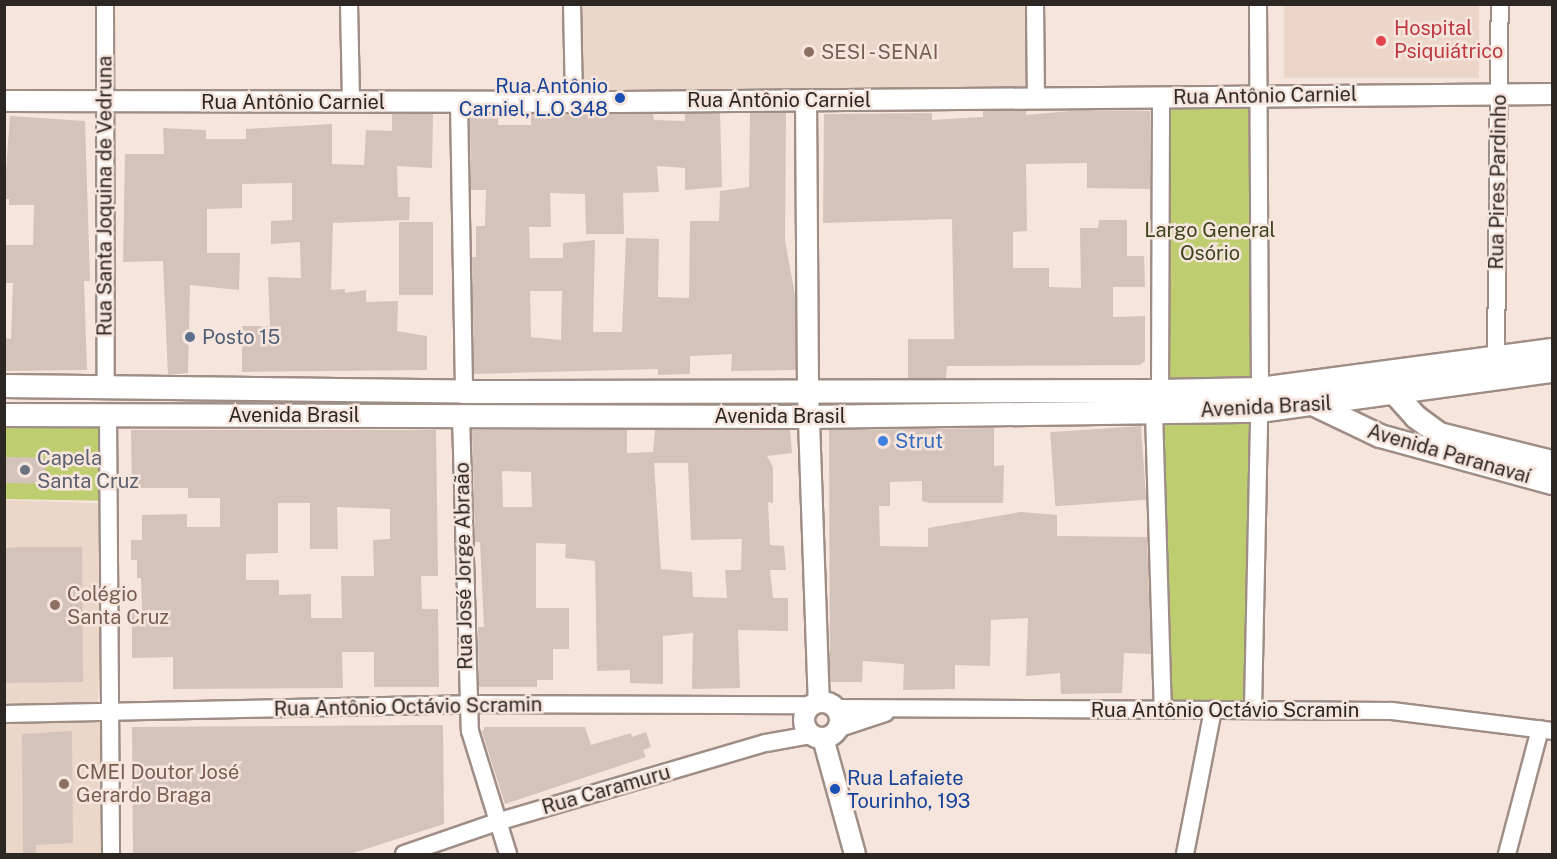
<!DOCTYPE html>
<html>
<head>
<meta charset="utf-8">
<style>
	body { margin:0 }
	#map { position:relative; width:1557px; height:859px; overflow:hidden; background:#f6e5dc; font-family:"Public Sans",sans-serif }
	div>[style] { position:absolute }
	.education>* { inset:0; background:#ebd7c9; transform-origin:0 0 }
	.medical>* { inset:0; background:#ebd6c9; transform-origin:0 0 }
	.green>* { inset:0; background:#bdcd70; transform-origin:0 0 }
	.building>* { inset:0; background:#d4c3ba; transform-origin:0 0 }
	.roads { filter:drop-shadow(2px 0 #9e8e86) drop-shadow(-2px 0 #9e8e86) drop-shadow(0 2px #9e8e86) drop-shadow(0 -2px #9e8e86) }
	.minor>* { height:16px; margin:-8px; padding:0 8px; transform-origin:8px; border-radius:8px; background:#fff }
	.tertiary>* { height:20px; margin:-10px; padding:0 10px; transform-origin:10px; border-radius:10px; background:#fff }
	.tertiary>.ring { margin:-10px; padding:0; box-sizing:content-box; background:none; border:20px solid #fff; border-radius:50% }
	.secondary>* { height:22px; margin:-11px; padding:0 11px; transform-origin:11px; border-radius:11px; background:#fff }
	.dots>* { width:16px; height:16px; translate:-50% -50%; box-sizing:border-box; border:3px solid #f6e5dc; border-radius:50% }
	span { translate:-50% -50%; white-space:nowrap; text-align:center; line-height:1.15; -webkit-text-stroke:5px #f6e5dc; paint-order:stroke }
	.health-label { font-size:20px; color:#be3a42 }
	.left { translate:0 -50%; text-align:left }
	.education-label { font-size:20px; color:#785e54 }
	.transit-label { font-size:20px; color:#164399 }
	.right { translate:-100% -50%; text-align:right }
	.street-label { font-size:20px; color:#2d2724 }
	.park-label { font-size:20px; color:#3e441d }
	.service-label { font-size:20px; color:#4e5e75 }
	.shop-label { font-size:20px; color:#366cbe }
	.worship-label { font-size:20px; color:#5b616d }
	.frame { position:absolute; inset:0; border:6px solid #2d2724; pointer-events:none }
</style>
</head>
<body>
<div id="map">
	<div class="education">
		<div style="left:582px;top:5px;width:453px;height:96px"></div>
		<div style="left:5px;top:500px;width:100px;height:207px;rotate:2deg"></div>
		<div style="left:4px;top:714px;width:106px;height:140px"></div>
	</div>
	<div class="medical">
		<div style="left:1284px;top:5px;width:195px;height:73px"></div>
	</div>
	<div class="green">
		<div style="left:1259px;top:95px;width:294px;height:98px;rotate:90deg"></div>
		<div style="clip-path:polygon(1259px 411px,1253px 709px,1163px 709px,1154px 412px)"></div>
		<div style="left:5px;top:419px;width:100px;height:80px;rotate:1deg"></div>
	</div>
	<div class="building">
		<div style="clip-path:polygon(1082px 110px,1150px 111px,1150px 189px,1087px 188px,1087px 163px,1026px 164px,1027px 231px,1013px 232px,1013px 268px,1049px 268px,1049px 287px,1081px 288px,1080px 228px,1098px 228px,1099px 220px,1127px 220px,1127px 256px,1144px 256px,1145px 287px,1113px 287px,1113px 317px,1145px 316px,1145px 361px,1140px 365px,947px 366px,946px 378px,908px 378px,908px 339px,954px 339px,952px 219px,823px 223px,824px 114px,932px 113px,932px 120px,983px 117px,983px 111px,1026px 111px,1026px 115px)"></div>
		<div style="clip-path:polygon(evenodd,685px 113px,720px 113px,722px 187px,685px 190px,685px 168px,657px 166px,659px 192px,623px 193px,624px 234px,586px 234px,585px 194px,550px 193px,551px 227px,529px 227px,530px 258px,563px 258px,563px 243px,595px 240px,593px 332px,622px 332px,626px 238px,659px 239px,658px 297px,689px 298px,690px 221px,719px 221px,720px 191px,749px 187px,750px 113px,786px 113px,785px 240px,795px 295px,796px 370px,731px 371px,732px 354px,690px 356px,690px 374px,658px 375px,658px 369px,474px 374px,472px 257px,476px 257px,476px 226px,485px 226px,486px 190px,471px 190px,470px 118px,498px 117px,498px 125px,531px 125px,531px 114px,653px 114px,654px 120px,685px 121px,685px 113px,530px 291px,562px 291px,561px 340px,531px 337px,530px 291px)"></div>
		<div style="clip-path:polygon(392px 114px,433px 114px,432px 168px,397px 166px,398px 197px,410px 197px,409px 220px,333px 223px,331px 290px,345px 289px,345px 293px,366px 290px,366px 302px,398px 301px,397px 331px,427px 336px,427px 370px,242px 372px,242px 326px,270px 326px,268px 277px,301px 278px,300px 242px,271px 244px,271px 221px,292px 220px,292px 183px,242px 184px,242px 208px,207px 209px,207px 253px,240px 253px,239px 290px,190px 285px,188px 373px,168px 375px,163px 261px,123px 262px,125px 154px,164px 154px,163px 128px,206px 130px,206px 139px,246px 139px,246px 129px,332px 124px,332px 164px,364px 165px,366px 130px,392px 131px)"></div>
		<div style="clip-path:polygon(10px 116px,85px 121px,90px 281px,84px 281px,87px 370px,4px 371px,4px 338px,11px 339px,13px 283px,4px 283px,4px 245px,33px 245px,34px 205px,9px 205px,9px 199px,4px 199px)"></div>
		<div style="left:433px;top:222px;width:73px;height:34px;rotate:90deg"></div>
		<div style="left:1141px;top:426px;width:74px;height:91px;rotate:86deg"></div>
		<div style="clip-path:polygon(994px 428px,994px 466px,1004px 465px,1003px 503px,929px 503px,922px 501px,922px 481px,890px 482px,890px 506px,879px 506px,880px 546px,928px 547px,928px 528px,1021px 512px,1057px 515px,1057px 536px,1147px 537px,1151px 654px,1124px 653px,1122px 693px,1061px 694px,1060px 673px,1026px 676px,1028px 618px,991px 620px,990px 666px,955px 665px,955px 689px,903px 690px,904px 664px,863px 661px,862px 682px,830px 682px,829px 430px)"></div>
		<div style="clip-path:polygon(evenodd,131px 430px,436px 430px,438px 576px,421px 576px,422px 609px,438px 609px,439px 687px,374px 687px,374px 652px,342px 652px,343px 688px,173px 689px,173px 657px,132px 658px,132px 611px,142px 611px,141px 578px,137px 578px,137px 560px,131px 560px,131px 540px,142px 540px,142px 515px,187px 514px,187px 527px,220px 527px,220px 498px,188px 498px,188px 488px,132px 488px,131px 430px,278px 503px,310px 503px,310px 549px,338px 549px,337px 507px,390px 509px,390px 539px,373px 540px,374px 576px,341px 576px,342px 618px,311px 618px,311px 594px,279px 595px,279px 580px,246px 580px,246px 554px,278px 553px,278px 503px)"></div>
		<div style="clip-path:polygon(evenodd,472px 430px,627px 430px,627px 453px,653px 452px,655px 430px,790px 430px,792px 453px,767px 456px,773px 467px,773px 503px,768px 502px,770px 545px,784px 546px,786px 570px,770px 570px,773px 598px,788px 598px,788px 631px,738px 630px,740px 688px,692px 689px,693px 633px,663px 636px,663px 684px,630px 683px,630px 670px,597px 671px,595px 561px,565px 558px,566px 544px,536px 543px,536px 608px,569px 608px,569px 649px,553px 649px,553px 680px,537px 680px,537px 687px,479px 687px,478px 627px,484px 627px,480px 542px,475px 542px,472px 430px,654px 463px,688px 463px,691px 540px,742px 539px,741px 570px,725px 570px,727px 598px,693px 597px,692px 572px,661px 569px,654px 463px,472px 430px,502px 471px,531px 472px,532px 507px,503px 507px,502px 471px)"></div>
		<div style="left:4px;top:457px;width:41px;height:26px;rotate:1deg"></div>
		<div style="clip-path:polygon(22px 547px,82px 547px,83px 682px,4px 683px,4px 548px)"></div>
		<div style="clip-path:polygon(443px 725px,444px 824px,347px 855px,133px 855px,132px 727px)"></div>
		<div style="clip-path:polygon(485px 727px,585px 727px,591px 745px,631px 733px,632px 737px,646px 732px,651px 747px,643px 750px,646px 757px,505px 804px,482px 732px)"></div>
		<div style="clip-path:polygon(72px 731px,73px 843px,36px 845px,36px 855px,23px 855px,22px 734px)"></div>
	</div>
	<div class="roads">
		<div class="minor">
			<div style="left:105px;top:4px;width:383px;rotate:89.9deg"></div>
			<div style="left:349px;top:4px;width:99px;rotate:88.8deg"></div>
			<div style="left:572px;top:4px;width:97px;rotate:88.8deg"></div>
			<div style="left:1035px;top:4px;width:95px;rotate:89.4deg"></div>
			<div style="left:1258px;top:4px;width:385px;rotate:89.7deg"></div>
			<div style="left:459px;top:102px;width:290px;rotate:89deg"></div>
			<div style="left:1496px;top:359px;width:355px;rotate:-89.4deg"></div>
			<div style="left:1160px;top:391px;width:294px;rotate:-89.8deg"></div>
			<div style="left:1154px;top:412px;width:297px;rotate:88.3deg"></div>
			<div style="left:461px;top:415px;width:316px;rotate:88.4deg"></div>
			<div style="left:470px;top:731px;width:129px;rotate:72.8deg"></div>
			<div style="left:108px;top:416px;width:438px;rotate:89.6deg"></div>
			<div style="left:835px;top:708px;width:557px;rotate:0.31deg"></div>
			<div style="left:1392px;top:711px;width:161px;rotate:7.1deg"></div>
			<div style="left:1253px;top:709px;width:298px;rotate:-88.8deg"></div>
			<div style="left:4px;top:714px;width:464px;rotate:-1.2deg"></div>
			<div style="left:468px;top:704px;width:343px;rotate:0.2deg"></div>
			<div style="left:837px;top:729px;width:51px;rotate:-18.4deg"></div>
			<div style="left:404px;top:854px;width:98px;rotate:-19deg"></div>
			<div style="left:497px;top:822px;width:280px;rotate:-16.4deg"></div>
			<div style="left:766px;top:743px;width:46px;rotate:-10.1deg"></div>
			<div style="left:1185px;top:854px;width:147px;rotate:-79deg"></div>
			<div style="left:1507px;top:854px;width:129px;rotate:-75.2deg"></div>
		</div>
		<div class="tertiary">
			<div style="left:806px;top:100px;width:292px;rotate:89.6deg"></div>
			<div style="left:808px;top:392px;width:310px;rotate:88deg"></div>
			<div style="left:4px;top:101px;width:616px;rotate:0.09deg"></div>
			<div style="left:620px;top:102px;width:932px;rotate:-0.49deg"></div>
			<div class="ring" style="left:804px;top:702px;width:16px;height:16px"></div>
			<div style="left:823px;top:738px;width:120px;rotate:74.6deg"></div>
		</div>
		<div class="secondary">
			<div style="left:4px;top:386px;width:460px;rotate:0.7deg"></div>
			<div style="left:464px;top:392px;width:696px;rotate:-0.08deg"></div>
			<div style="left:1160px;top:391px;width:100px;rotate:-1.1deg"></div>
			<div style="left:1260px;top:389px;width:295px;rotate:-7.6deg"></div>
			<div style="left:1388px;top:386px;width:42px;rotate:47.9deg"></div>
			<div style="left:1416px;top:417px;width:29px;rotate:36deg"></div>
			<div style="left:1439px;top:434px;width:116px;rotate:13.9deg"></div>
			<div style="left:1315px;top:405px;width:72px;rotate:25.5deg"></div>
			<div style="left:1380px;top:436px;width:178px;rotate:15.3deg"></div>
			<div style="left:4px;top:415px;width:804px;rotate:0.14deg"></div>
			<div style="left:808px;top:417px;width:451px;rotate:-0.8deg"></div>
			<div style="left:1259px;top:411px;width:296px;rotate:-7.8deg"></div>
		</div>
	</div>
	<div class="dots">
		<div style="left:1381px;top:41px;background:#e0444e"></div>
		<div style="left:809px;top:52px;background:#8d6e63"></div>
		<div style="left:620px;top:98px;background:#1a4fb4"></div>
		<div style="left:190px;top:337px;background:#5c6f8a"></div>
		<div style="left:883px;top:441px;background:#3f7fe0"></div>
		<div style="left:25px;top:470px;background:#6b7280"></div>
		<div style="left:55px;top:605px;background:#8d6e63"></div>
		<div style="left:64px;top:784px;background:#8d6e63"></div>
		<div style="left:835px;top:789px;background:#1a4fb4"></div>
	</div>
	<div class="health-label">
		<span class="left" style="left:1394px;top:40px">Hospital<br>Psiquiátrico</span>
	</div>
	<div class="education-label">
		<span class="left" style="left:821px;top:52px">SESI - SENAI</span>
		<span class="left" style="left:67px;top:606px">Colégio<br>Santa Cruz</span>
		<span class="left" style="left:76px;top:784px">CMEI Doutor José<br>Gerardo Braga</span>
	</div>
	<div class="transit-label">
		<span class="right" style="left:608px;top:98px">Rua Antônio<br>Carniel, L.O 348</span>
		<span class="left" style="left:847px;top:790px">Rua Lafaiete<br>Tourinho, 193</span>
	</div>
	<div class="street-label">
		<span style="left:1265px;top:96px;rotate:-1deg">Rua Antônio Carniel</span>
		<span style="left:779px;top:100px">Rua Antônio Carniel</span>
		<span style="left:293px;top:102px">Rua Antônio Carniel</span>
		<span style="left:1498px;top:182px;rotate:-89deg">Rua Pires Pardinho</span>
		<span style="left:105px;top:196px;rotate:-90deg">Rua Santa Joquina de Vedruna</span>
		<span style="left:1266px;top:407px;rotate:-3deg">Avenida Brasil</span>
		<span style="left:294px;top:415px">Avenida Brasil</span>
		<span style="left:780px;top:416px">Avenida Brasil</span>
		<span style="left:1449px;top:454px;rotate:16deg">Avenida Paranavaí</span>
		<span style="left:464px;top:566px;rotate:-91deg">Rua José Jorge Abraão</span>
		<span style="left:408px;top:707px;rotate:-1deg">Rua Antônio Octávio Scramin</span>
		<span style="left:1225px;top:710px">Rua Antônio Octávio Scramin</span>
		<span style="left:606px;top:790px;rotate:-16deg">Rua Caramuru</span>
	</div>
	<div class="park-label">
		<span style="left:1210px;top:242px">Largo General<br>Osório</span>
	</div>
	<div class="service-label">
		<span class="left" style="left:202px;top:337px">Posto 15</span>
	</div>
	<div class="shop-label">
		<span class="left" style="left:895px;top:441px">Strut</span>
	</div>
	<div class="worship-label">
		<span class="left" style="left:37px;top:470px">Capela<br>Santa Cruz</span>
	</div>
	<div class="frame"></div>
</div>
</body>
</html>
